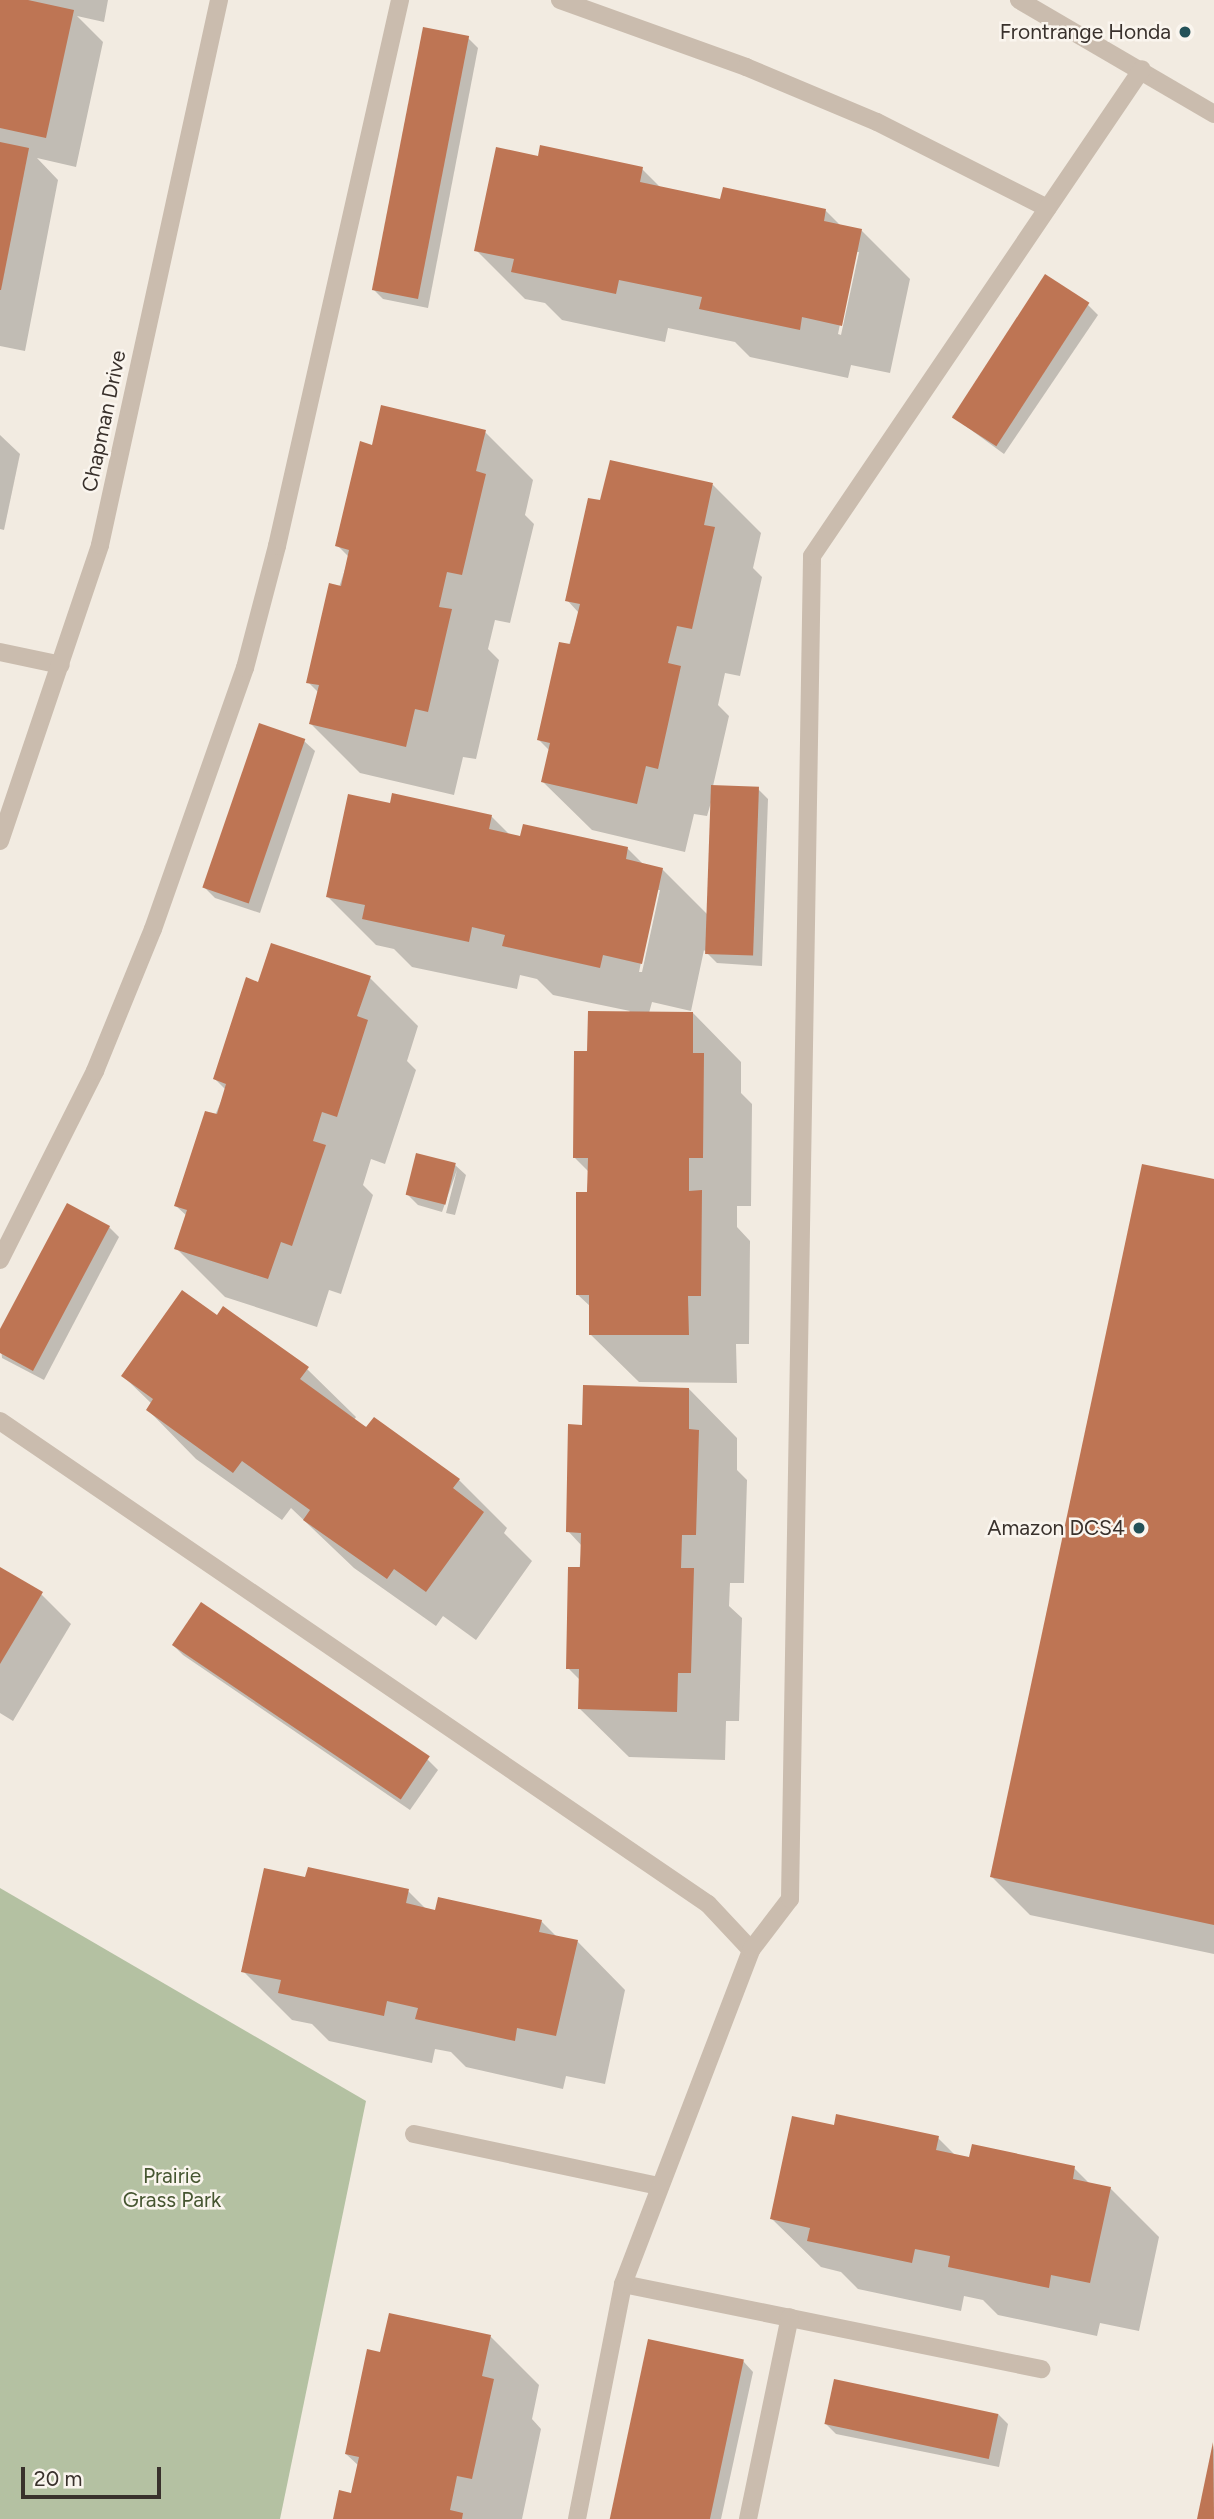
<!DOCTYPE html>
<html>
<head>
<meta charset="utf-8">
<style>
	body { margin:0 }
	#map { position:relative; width:1214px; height:2519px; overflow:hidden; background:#f2ebe1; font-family:Figtree,sans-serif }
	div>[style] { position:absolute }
	.green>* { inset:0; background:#b4c1a2 }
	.shadow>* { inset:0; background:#0003 }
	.building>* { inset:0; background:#be7554; transform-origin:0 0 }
	.minor>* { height:18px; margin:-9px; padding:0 9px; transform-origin:9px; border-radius:9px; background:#cabcae }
	.dots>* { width:19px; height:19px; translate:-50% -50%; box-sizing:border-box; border:4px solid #faf5ee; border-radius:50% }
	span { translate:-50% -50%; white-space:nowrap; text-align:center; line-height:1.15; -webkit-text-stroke:5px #faf5ee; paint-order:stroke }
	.poi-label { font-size:21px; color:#39312c }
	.right { translate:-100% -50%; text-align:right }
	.street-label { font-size:21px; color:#39312c }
	.park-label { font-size:21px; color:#465631 }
	.scale { position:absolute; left:21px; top:2467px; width:140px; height:32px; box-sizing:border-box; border:4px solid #39312c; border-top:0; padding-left:9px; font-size:21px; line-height:24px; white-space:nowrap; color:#39312c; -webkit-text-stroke:5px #faf5ee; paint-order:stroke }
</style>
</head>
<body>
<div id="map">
	<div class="green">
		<div style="clip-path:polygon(0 1888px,366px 2101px,280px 2519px,0 2519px)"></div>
	</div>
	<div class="shadow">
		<div style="clip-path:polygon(0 0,108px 0,104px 22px,77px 16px,103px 42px,76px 167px,37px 158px,58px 180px,25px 351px,0 346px)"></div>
		<div style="clip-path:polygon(468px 38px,478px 48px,428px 308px,383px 299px,373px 289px)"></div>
		<div style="clip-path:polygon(evenodd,539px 158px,642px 169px,661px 188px,721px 201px,825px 210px,841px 226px,861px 230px,910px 279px,890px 373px,851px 365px,848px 378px,750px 357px,735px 342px,668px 328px,665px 342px,562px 320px,545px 303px,525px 299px,476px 250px,539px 158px,855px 252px,859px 252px,841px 335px,838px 334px,855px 252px)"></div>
		<div style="clip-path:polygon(1087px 304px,1098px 315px,1004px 454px,952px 416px)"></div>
		<div style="clip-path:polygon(485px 432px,533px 480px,525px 515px,534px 524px,510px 623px,495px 620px,488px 649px,499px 660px,476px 759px,463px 757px,454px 795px,360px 773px,311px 724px,319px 693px,308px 682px,349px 557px,337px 545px,374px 447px)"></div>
		<div style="clip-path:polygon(0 435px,20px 454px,4px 530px,0 529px)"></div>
		<div style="clip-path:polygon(evenodd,713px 485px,761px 533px,753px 568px,762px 577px,740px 676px,725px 673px,718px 705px,729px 716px,713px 786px,758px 789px,768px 799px,762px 966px,717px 963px,704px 950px,691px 1011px,652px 1002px,649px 1013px,693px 1013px,741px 1062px,741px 1093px,752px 1104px,751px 1206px,737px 1206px,737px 1227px,750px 1241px,749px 1344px,736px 1344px,737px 1383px,639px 1382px,590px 1334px,591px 1307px,577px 1294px,589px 1172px,575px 1158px,589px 1053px,630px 1011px,553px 995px,537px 979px,520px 975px,517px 989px,412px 967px,394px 949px,376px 945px,328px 897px,391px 805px,491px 816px,510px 835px,627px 848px,644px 865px,662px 869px,708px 915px,712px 799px,707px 816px,694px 814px,685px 852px,592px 830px,543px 782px,550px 751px,539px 740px,579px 613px,567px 600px,602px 502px,713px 485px,656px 890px,660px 890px,642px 972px,639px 972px,656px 890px)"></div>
		<div style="clip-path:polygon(260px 725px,304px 741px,315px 751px,260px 913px,215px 898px,205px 888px)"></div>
		<div style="clip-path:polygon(370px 978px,418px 1026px,407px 1061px,416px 1070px,385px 1164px,371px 1159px,363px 1185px,373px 1195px,341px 1294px,329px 1290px,317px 1327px,225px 1297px,176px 1248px,187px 1216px,176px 1206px,226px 1090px,215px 1079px,259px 984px)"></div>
		<div style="clip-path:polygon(455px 1165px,466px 1175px,455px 1215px,446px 1213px,457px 1170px,442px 1212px,418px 1205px,408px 1195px)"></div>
		<div style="clip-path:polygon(1214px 1181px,1214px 1954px,1030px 1915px,992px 1877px)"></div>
		<div style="clip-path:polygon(109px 1227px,119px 1237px,44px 1380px,2px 1358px,0 1333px)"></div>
		<div style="clip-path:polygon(217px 1317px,307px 1369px,356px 1417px,354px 1420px,459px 1480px,507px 1528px,504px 1533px,532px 1561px,476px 1640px,443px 1616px,436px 1626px,354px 1568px,291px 1508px,282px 1520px,196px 1459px,148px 1410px,152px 1404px,123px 1376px)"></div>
		<div style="clip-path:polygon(689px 1389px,737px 1438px,737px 1470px,747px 1480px,744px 1583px,730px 1583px,729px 1606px,742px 1618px,739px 1721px,726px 1721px,725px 1760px,629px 1757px,580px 1709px,581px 1681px,568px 1668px,582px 1546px,568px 1531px,584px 1427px)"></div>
		<div style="clip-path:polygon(0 1569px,41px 1594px,71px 1624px,13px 1721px,0 1713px)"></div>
		<div style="clip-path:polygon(201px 1605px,428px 1760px,438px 1770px,410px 1810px,183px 1655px,173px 1645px)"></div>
		<div style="clip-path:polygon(307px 1879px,408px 1891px,427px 1910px,541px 1921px,557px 1937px,577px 1941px,625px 1990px,605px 2084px,566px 2076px,563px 2089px,466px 2067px,451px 2052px,435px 2049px,432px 2063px,329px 2041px,312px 2024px,292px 2020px,243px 1971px)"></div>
		<div style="clip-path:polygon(835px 2127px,938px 2138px,957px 2157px,1074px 2168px,1090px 2184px,1110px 2188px,1159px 2237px,1139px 2331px,1100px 2323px,1097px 2336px,998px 2315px,983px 2300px,964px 2296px,961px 2311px,858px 2289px,841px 2272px,821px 2267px,772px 2219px)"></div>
		<div style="clip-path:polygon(490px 2336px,539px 2385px,532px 2419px,541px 2429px,522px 2519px,335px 2519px,353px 2495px,359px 2466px,346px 2454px,382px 2354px)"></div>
		<div style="clip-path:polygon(743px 2361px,753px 2372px,721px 2519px,611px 2519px)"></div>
		<div style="clip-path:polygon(998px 2414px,1008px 2424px,999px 2467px,836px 2434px,826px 2424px)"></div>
		<div style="clip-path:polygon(1214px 2445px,1214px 2519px,1198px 2519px)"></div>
	</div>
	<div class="building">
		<div style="clip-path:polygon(0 0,28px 0,74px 10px,46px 138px,0 128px)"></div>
		<div style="left:423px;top:27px;width:47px;height:268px;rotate:11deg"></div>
		<div style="clip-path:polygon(0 142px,29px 148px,1px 290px,0 290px)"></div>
		<div style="clip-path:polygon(540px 145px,643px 167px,640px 182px,720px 199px,723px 187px,826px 209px,824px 221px,862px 229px,842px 326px,802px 317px,800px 330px,699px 309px,702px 297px,619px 280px,616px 294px,511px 272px,514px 259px,474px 251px,496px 147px,538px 156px)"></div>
		<div style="left:1045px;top:274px;width:53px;height:171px;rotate:33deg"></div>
		<div style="clip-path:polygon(381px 405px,486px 430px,476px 471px,486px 474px,462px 575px,447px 572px,439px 607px,452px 609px,428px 712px,415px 709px,406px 747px,309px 724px,319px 685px,306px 683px,329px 583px,341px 586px,349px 550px,335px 546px,360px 441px,372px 445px)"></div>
		<div style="clip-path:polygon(610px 460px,713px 483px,704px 525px,715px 527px,692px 629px,677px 626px,668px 663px,681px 666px,658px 769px,646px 766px,637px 804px,541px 782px,550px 743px,537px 740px,559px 642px,570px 644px,580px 604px,565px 601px,588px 498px,600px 500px)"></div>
		<div style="left:259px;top:723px;width:49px;height:174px;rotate:19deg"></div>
		<div style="left:711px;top:785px;width:48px;height:169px;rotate:2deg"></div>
		<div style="clip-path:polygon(392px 793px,492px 815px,489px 829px,520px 836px,523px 824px,628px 847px,626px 859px,663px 868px,642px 964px,603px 955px,600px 968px,502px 946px,505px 935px,472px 927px,469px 942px,362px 919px,365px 905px,326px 897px,348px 794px,390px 803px)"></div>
		<div style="clip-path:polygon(271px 943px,371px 976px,357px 1016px,368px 1020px,337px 1117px,322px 1112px,313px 1141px,326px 1145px,292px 1246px,281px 1242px,268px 1279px,174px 1249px,187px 1210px,174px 1206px,205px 1111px,217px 1114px,226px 1084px,213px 1079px,246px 977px,258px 982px)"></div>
		<div style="clip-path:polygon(588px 1011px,693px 1012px,693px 1053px,704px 1053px,703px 1158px,689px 1158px,689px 1191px,702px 1190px,701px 1296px,688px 1296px,689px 1335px,589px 1335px,589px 1295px,576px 1295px,576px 1192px,587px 1192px,588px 1158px,573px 1158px,574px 1051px,587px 1051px)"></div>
		<div style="left:416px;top:1153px;width:41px;height:43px;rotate:14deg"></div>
		<div style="clip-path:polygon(1142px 1164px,1214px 1179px,1214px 1925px,990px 1877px)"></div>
		<div style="clip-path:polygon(67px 1203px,110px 1226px,33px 1371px,0 1353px,0 1329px)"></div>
		<div style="clip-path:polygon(182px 1290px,217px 1315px,223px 1306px,309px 1367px,300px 1379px,366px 1427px,374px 1417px,460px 1479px,453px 1488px,484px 1512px,426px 1592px,394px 1569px,387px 1579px,303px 1520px,310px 1510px,242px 1461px,233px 1473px,146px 1410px,153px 1399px,121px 1376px)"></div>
		<div style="clip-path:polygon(583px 1385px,689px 1388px,689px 1429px,699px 1430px,696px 1535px,682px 1535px,681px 1568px,694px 1568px,691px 1673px,678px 1673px,677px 1712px,578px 1709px,579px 1669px,566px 1669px,568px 1567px,580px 1567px,581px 1533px,566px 1532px,568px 1424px,582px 1425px)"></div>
		<div style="clip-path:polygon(0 1567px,43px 1592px,0 1664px)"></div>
		<div style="left:201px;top:1602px;width:276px;height:52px;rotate:34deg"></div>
		<div style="clip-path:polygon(308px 1867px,409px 1889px,406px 1903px,435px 1910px,438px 1897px,542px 1920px,539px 1932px,578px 1940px,556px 2036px,517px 2028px,515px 2041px,415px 2019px,418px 2008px,387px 2001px,384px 2016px,278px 1993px,281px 1980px,241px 1972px,264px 1868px,305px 1877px)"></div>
		<div style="clip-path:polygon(836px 2114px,939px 2136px,936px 2150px,969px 2157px,972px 2144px,1075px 2166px,1073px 2179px,1111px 2187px,1090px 2283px,1051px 2275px,1049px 2288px,948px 2267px,950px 2256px,915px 2249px,912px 2263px,807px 2241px,810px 2228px,770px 2219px,792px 2116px,834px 2125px)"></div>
		<div style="clip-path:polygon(389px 2313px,491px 2335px,482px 2376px,494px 2379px,472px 2479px,457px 2476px,450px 2510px,463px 2513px,462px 2519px,333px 2519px,339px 2490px,351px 2493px,359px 2457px,345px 2454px,367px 2349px,380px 2352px)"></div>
		<div style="left:648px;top:2339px;width:98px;height:184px;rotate:12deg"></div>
		<div style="left:834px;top:2379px;width:168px;height:46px;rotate:12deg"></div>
		<div style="clip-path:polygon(1213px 2442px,1214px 2519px,1197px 2519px)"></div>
	</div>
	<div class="minor">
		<div style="left:560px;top:0;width:198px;rotate:19.8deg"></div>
		<div style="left:746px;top:67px;width:142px;rotate:22.8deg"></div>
		<div style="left:877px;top:122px;width:191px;rotate:26.8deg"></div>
		<div style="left:1019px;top:0;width:226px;rotate:30.3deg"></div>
		<div style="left:0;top:652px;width:62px;rotate:12deg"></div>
		<div style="left:0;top:841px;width:312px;rotate:-71.3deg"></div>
		<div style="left:100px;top:545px;width:558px;rotate:-77.68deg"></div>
		<div style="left:0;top:1260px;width:212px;rotate:-63.3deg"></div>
		<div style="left:95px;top:1071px;width:153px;rotate:-67.8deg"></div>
		<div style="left:153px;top:929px;width:277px;rotate:-70.6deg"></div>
		<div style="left:245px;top:668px;width:126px;rotate:-75.3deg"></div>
		<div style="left:277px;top:546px;width:560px;rotate:-77.3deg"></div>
		<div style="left:0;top:1421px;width:857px;rotate:34.3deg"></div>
		<div style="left:708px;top:1904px;width:63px;rotate:46.9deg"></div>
		<div style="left:414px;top:2134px;width:250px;rotate:12deg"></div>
		<div style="left:623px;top:2284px;width:427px;rotate:11.5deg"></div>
		<div style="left:577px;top:2519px;width:239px;rotate:-78.9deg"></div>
		<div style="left:623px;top:2284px;width:358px;rotate:-69deg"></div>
		<div style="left:751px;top:1950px;width:64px;rotate:-52.6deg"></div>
		<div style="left:790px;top:1899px;width:1343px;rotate:-89.06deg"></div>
		<div style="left:812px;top:556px;width:588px;rotate:-55.88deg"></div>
		<div style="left:748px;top:2519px;width:206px;rotate:-78.3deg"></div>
	</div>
	<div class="dots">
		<div style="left:1185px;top:32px;background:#235158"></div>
		<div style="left:1139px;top:1528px;background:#235158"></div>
	</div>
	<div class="poi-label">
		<span class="right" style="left:1171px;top:32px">Frontrange Honda</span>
		<span class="right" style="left:1125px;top:1528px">Amazon DCS4</span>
	</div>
	<div class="street-label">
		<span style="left:104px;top:421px;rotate:-78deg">Chapman Drive</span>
	</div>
	<div class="park-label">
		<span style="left:172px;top:2188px">Prairie<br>Grass Park</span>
	</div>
	<div class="scale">20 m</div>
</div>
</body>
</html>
